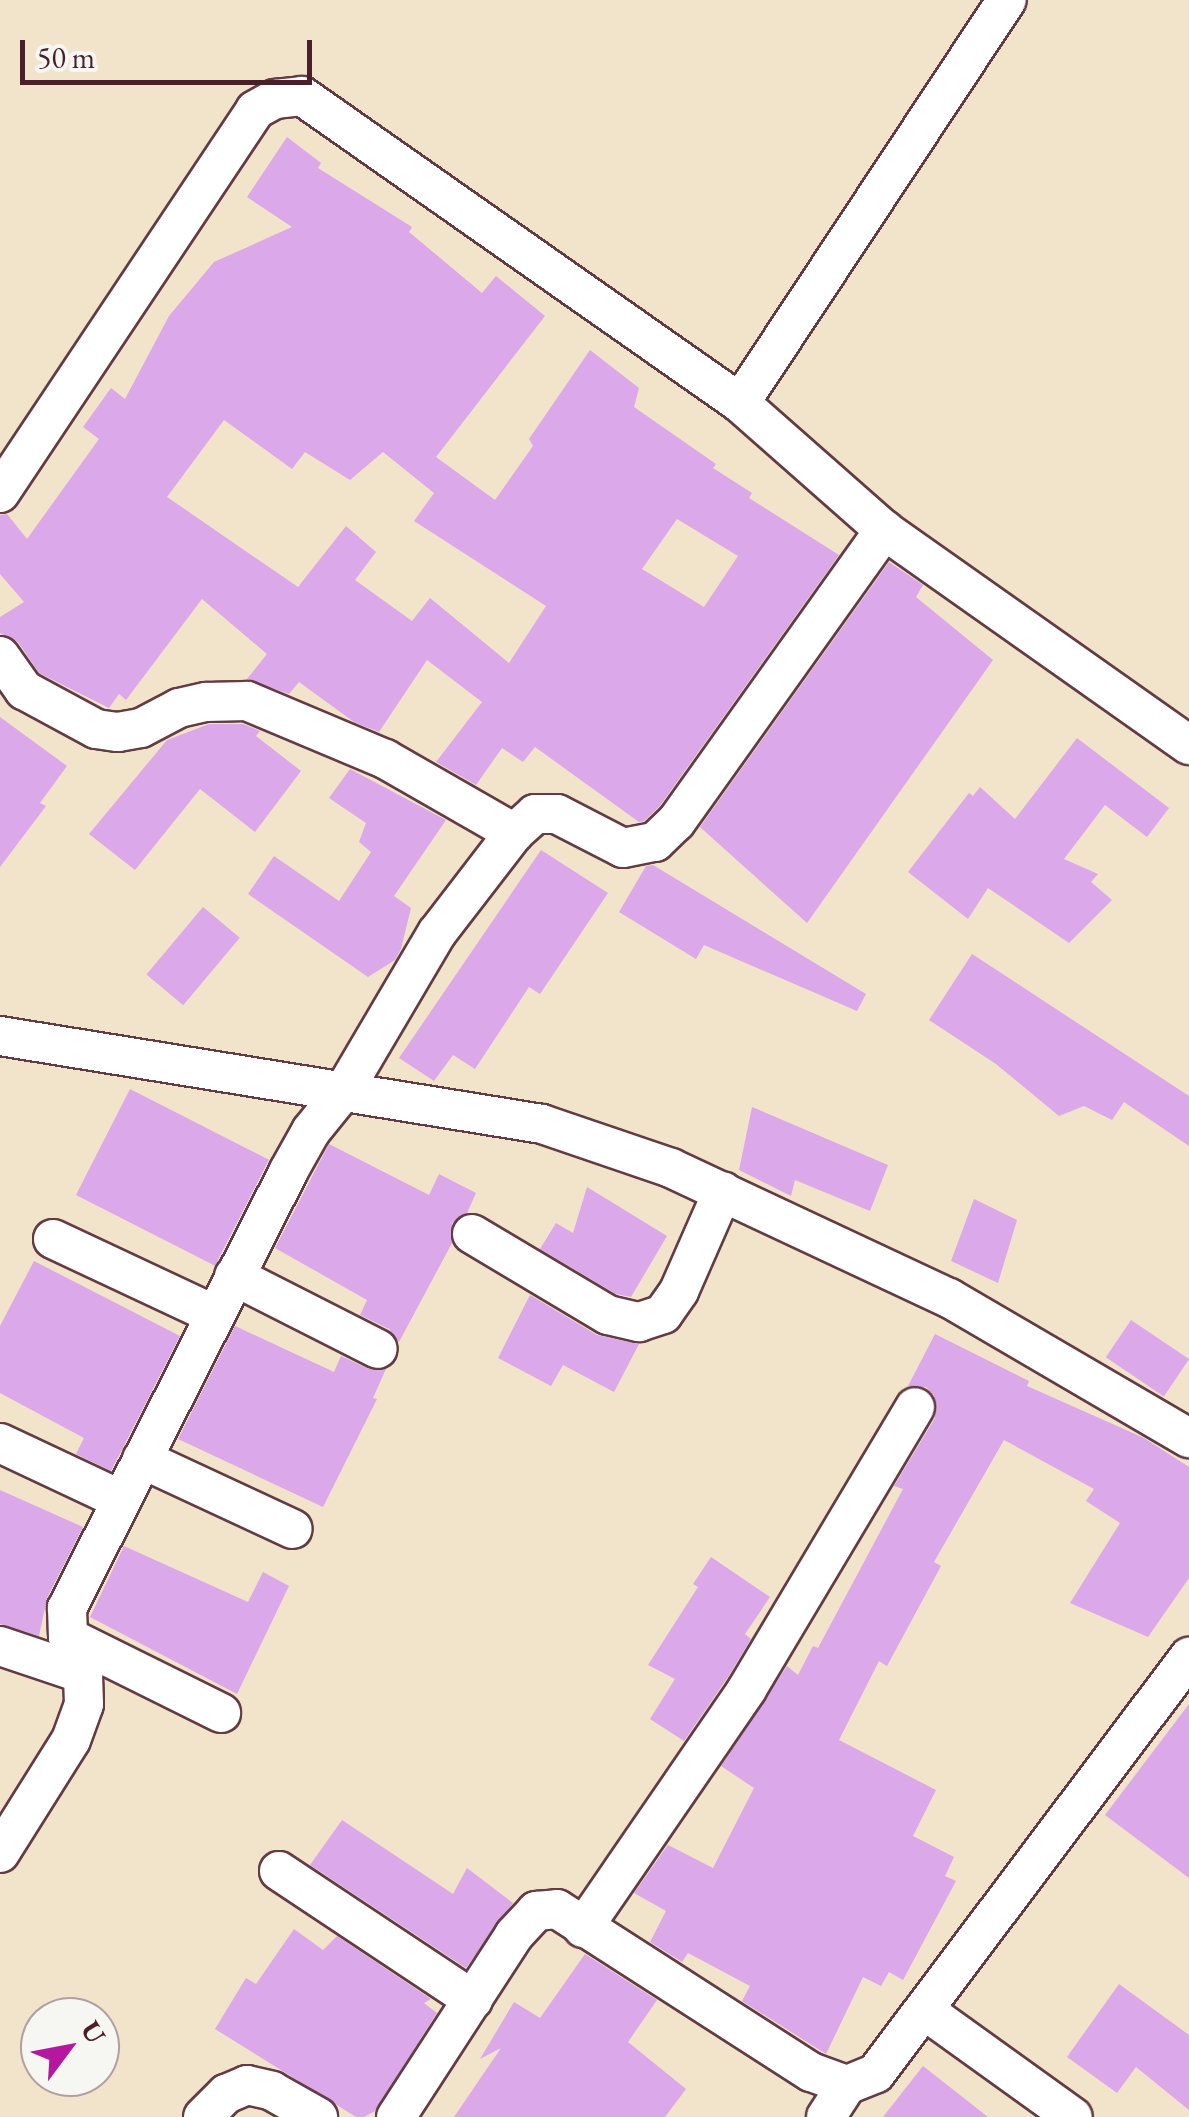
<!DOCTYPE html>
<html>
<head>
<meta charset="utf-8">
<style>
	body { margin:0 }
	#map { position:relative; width:1189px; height:2117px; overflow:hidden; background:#f2e3cb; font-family:"EB Garamond",serif }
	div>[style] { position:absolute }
	.building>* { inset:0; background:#dba8e9; transform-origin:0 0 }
	.roads { filter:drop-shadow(2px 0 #633c43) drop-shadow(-2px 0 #633c43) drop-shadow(0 2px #633c43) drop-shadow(0 -2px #633c43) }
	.street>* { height:38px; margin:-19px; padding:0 19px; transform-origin:19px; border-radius:19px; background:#fff }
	span { translate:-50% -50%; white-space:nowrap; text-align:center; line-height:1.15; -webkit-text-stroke:8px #f6f6f2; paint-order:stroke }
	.north { position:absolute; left:20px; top:1997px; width:100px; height:100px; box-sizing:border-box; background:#f6f6f2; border:2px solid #b1a0a2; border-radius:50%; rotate:58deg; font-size:28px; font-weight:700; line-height:40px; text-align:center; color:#4a1f2b }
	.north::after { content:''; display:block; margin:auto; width:35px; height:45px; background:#b5179e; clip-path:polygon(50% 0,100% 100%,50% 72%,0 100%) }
	.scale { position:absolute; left:20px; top:40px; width:292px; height:45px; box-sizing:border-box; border:5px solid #4a1f2b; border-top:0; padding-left:12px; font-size:30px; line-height:35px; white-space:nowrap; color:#4a1f2b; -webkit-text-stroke:8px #f6f6f2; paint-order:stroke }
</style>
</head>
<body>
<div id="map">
	<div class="building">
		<div style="clip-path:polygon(evenodd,287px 137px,321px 163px,318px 168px,412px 227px,409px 232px,482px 293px,496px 276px,545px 316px,436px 457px,495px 500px,533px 446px,529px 439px,590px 350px,639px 388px,634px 407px,716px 464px,713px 468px,752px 493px,749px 498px,839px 555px,659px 807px,644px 821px,639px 822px,535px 747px,523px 762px,502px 748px,476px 785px,436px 762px,482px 702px,427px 660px,379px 732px,354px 722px,299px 682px,289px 694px,247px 679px,267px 654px,202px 599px,126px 700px,119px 694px,109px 708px,39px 673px,18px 642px,0 633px,0 617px,24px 602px,0 574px,0 515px,7px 514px,27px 539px,99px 439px,83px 427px,111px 388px,125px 399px,169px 316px,214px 262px,292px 227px,247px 197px,287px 137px,224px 420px,292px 469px,305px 452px,350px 480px,383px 452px,434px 493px,414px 521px,546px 606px,509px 663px,430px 598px,412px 621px,355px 580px,376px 552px,346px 526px,298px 587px,167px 497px,224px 420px,287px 137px,677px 519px,738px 556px,704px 607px,642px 569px,677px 519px)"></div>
		<div style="clip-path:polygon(889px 562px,923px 585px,916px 597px,993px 660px,807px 923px,700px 827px)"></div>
		<div style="clip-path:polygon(0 717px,67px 766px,40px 803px,46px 806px,0 867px)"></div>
		<div style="clip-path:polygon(209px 724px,243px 724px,260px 731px,256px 736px,301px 771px,255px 832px,200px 789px,135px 870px,89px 834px,167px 740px)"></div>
		<div style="clip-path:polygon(1077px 738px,1169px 808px,1147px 837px,1105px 805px,1064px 859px,1098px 874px,1091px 882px,1112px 900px,1069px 943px,988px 888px,968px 919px,908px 872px,969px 793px,973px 796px,980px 787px,1015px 819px)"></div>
		<div style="clip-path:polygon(350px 769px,446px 820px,394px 896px,411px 908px,401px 949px,395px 960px,368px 977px,248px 894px,274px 856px,339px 901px,371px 852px,359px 842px,366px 823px,329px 798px)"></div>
		<div style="clip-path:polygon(541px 850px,608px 893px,540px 994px,529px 987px,475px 1069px,453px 1055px,434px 1081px,399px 1058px)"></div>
		<div style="clip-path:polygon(653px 865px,866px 994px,857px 1011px,704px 945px,696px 959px,619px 912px,646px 866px)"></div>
		<div style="left:203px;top:907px;width:48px;height:88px;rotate:40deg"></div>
		<div style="clip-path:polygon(972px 954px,1189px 1096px,1189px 1146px,1124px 1102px,1112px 1120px,1084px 1106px,1059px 1116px,996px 1064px,929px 1020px)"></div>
		<div style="left:130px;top:1089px;width:156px;height:119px;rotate:27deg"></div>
		<div style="clip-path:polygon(752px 1107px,888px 1165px,870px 1211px,795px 1180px,791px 1196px,739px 1170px)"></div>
		<div style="clip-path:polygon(329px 1144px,429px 1195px,439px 1174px,476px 1193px,467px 1213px,452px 1223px,452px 1243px,399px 1342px,389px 1329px,360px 1315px,367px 1300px,275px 1248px)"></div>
		<div style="clip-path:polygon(587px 1187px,667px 1236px,631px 1297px,616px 1294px,540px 1249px,556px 1223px,573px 1233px)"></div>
		<div style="clip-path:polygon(974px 1199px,1017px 1220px,998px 1283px,951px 1261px)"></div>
		<div style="clip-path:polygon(34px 1261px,180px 1336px,111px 1471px,76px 1454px,84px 1438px,0 1393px,0 1326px)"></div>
		<div style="clip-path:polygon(530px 1295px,597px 1335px,639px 1344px,614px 1392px,563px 1365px,551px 1386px,498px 1358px)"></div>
		<div style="left:1131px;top:1320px;width:70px;height:45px;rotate:34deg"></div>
		<div style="clip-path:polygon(235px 1326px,334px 1372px,341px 1356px,369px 1369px,386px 1369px,373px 1398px,377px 1399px,323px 1507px,178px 1439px)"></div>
		<div style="clip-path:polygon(935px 1334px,1029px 1381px,1027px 1386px,1144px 1438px,1189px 1467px,1189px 1578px,1148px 1637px,1070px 1603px,1120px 1523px,1086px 1501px,1094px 1489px,1004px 1440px,934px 1562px,941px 1566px,887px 1666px,879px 1661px,839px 1740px,936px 1790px,913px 1836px,954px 1857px,945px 1876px,956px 1881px,903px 1980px,889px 1972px,881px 1986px,863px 1977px,826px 2054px,742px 2001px,750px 1986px,688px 1953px,682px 1962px,650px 1942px,666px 1911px,634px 1893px,668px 1845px,713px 1868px,754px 1788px,721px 1766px,787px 1666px,798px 1675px,813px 1646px,818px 1648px,903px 1489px,894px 1486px,935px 1418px,934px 1395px,926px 1387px,908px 1386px)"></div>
		<div style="clip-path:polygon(0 1490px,83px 1527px,47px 1598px,39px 1636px,0 1624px)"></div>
		<div style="clip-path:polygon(124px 1546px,248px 1602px,263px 1572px,289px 1586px,237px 1694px,90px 1617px)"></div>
		<div style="clip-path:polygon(711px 1557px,770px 1597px,745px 1634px,751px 1639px,728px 1677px,684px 1741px,650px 1719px,675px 1679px,648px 1665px,698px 1587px,693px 1584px)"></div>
		<div style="clip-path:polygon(1189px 1704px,1189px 1878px,1105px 1815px)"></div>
		<div style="clip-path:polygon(342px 1820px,453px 1894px,467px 1868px,513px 1903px,466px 1968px,310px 1865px)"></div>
		<div style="clip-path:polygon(294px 1929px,323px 1950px,337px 1936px,431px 1999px,424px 2003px,437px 2013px,375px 2111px,364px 2117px,356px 2117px,215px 2029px,246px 1978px,256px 1984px)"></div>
		<div style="clip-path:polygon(585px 1954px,657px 2000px,628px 2042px,686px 2089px,665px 2117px,454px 2117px,501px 2048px,480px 2059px,514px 2002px,540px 2018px)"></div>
		<div style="clip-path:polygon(1119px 1984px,1189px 2035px,1189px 2110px,1136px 2067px,1117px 2093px,1067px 2057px)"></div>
		<div style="clip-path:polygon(923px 2066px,988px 2117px,883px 2117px)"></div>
	</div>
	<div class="roads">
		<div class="street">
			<div style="left:740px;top:403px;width:483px;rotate:-56.5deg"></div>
			<div style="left:0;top:493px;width:460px;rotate:-56.3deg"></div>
			<div style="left:255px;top:110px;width:23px;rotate:-29deg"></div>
			<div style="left:275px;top:99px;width:27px;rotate:-6deg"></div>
			<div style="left:302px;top:96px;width:535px;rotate:35.03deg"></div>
			<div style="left:740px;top:403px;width:192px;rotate:41.4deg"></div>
			<div style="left:884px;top:530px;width:373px;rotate:35.2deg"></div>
			<div style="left:0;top:656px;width:42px;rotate:54.8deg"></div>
			<div style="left:24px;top:690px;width:82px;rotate:28.4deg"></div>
			<div style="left:96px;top:729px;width:22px;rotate:8deg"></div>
			<div style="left:118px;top:732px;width:23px;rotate:-10deg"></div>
			<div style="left:141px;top:728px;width:43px;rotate:-27.8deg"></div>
			<div style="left:179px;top:708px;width:28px;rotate:-13deg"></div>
			<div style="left:206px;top:702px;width:41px;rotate:-1.4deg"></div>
			<div style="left:247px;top:701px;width:150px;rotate:22.8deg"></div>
			<div style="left:385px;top:759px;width:149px;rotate:29.8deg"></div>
			<div style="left:0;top:1036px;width:549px;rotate:9.22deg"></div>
			<div style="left:542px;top:1124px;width:136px;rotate:18.8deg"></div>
			<div style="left:671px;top:1168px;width:307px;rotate:25.1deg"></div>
			<div style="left:949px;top:1298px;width:278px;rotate:30.3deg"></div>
			<div style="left:472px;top:1234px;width:158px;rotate:30.8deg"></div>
			<div style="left:608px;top:1315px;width:32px;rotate:13deg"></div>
			<div style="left:639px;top:1322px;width:25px;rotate:-18deg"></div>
			<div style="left:663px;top:1314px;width:28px;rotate:-55deg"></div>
			<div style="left:679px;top:1291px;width:109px;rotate:-66.3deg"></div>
			<div style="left:53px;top:1239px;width:179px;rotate:25.1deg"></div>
			<div style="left:234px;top:1276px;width:161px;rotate:26.9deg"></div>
			<div style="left:0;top:1443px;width:134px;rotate:25.2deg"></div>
			<div style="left:142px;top:1459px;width:166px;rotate:24.9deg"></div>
			<div style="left:68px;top:1637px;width:171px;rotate:26.4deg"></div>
			<div style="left:0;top:1646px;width:88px;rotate:18.6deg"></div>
			<div style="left:0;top:1853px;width:133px;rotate:-57.9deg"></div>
			<div style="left:71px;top:1740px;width:38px;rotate:-70deg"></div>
			<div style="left:84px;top:1704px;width:30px;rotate:-92deg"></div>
			<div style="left:83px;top:1674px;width:40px;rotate:-112deg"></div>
			<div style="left:68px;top:1637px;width:29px;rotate:-92deg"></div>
			<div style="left:67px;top:1608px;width:489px;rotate:-63.1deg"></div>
			<div style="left:288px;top:1172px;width:47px;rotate:-60.7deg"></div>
			<div style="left:311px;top:1131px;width:54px;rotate:-51deg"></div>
			<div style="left:345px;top:1089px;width:181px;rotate:-59.5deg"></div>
			<div style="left:437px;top:933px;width:126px;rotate:-52.4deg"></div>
			<div style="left:514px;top:833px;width:28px;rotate:-42deg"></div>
			<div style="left:535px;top:814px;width:22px"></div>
			<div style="left:557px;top:814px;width:74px;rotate:27.3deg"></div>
			<div style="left:623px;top:848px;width:33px;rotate:-11deg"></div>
			<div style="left:655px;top:842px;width:29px;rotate:-44deg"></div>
			<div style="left:676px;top:822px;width:359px;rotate:-54.5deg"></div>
			<div style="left:279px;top:1871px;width:233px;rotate:33.6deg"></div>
			<div style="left:583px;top:1928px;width:290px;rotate:-55.5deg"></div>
			<div style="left:747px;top:1689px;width:328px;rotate:-59.2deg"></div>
			<div style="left:924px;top:2010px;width:183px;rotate:35.7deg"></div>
			<div style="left:203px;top:2117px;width:33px;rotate:-45deg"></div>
			<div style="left:226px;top:2094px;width:23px;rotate:-23deg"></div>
			<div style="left:247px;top:2085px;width:26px;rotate:13deg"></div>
			<div style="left:272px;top:2091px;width:53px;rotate:29.5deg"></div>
			<div style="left:396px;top:2117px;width:217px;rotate:-57deg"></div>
			<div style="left:514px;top:1935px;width:33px;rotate:-47deg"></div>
			<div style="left:536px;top:1911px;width:21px;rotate:-5deg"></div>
			<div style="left:557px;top:1909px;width:302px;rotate:32.7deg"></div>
			<div style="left:811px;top:2072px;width:38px;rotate:20deg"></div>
			<div style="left:847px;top:2085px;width:31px;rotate:-22deg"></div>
			<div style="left:876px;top:2073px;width:521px;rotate:-53.04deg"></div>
			<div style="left:826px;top:2117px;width:38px;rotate:-57deg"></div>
		</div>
	</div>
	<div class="north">U</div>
	<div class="scale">50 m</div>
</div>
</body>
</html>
